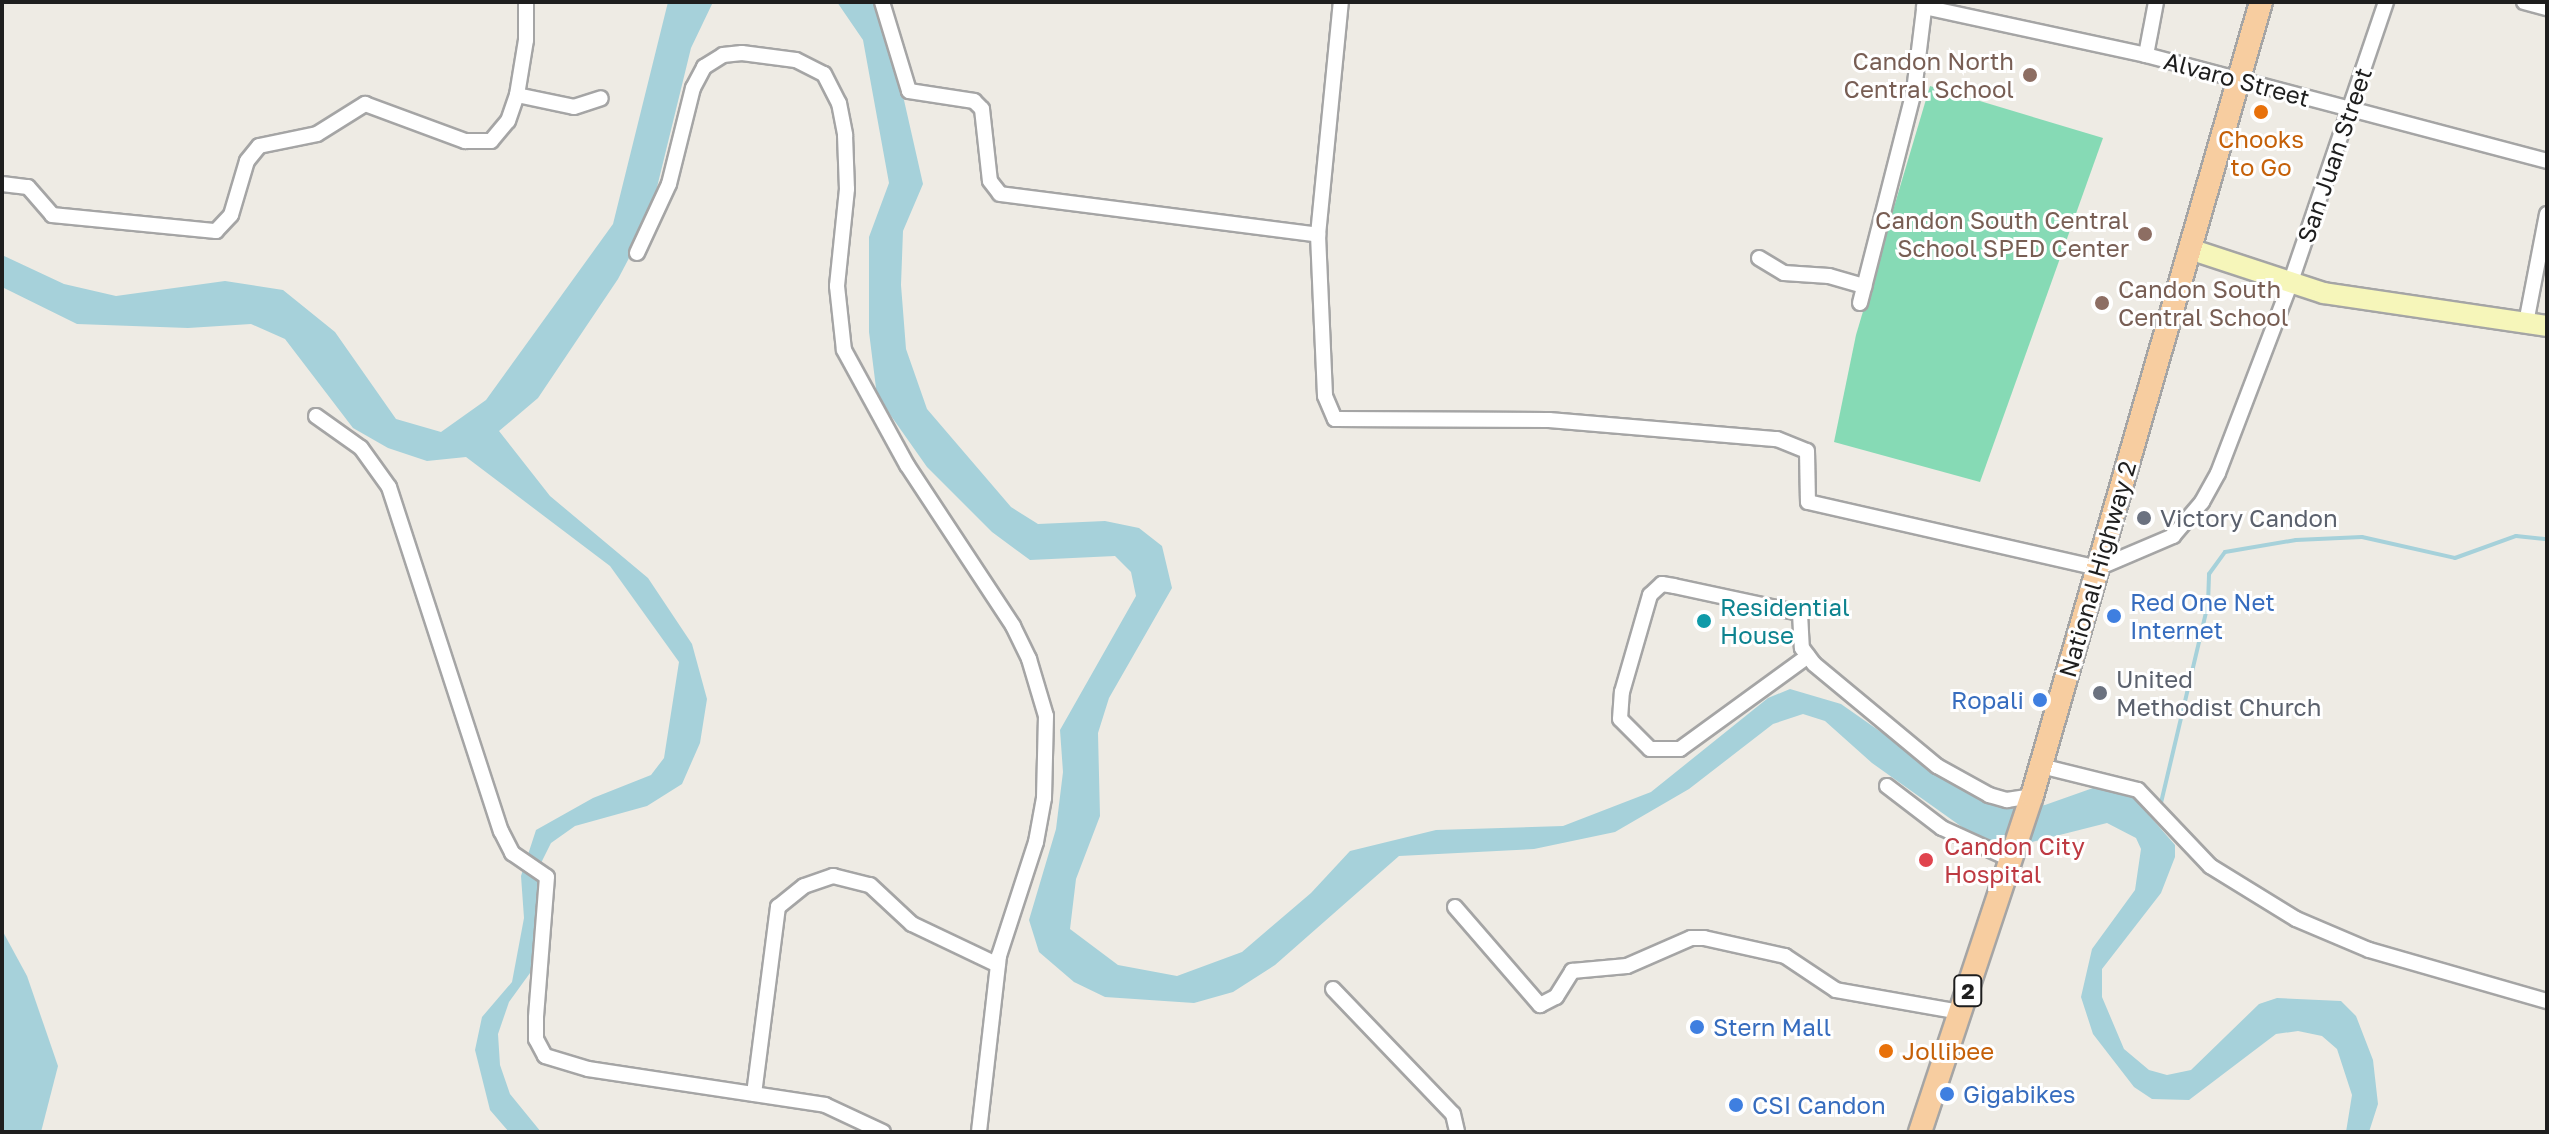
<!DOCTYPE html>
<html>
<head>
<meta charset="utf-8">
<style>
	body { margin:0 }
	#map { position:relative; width:2549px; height:1134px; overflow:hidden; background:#eeebe4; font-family:"Golos Text",sans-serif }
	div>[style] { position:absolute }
	.pitch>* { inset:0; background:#86dab5 }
	.water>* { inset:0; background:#a6d1da }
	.stream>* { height:4px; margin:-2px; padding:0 2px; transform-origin:2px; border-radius:2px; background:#a6d1da }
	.roads { filter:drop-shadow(2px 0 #a5a5a5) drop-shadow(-2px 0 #a5a5a5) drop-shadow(0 2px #a5a5a5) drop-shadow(0 -2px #a5a5a5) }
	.street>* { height:14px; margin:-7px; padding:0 7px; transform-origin:7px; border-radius:7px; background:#fff }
	.secondary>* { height:20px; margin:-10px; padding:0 10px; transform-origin:10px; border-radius:10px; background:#f6f6ba }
	.primary>* { height:22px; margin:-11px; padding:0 11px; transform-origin:11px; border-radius:11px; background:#f7cda0 }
	.dots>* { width:22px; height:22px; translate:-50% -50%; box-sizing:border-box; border:4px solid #fff; border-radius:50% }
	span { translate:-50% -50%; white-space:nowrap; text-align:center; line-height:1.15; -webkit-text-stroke:6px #fff; paint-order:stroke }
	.shield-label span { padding:2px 6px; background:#fff; border:2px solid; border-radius:6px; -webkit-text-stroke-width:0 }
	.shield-label { font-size:22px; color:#1e1e1e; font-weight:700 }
	.education-label { font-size:24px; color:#785e54 }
	.right { translate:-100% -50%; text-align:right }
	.left { translate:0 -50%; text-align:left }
	.street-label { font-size:24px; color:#1e1e1e }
	.food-label { font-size:24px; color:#c56008 }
	.worship-label { font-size:24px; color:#5b616d }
	.shop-label { font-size:24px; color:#366cbe }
	.culture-label { font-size:24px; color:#0d838f }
	.health-label { font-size:24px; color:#be3a42 }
	.frame { position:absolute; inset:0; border:4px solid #1e1e1e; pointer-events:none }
</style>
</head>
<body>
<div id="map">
	<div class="pitch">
		<div style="clip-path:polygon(1930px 86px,2103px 138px,1980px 482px,1834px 442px,1856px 335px)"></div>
	</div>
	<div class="water">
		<div style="clip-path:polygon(668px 2px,713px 2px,691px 48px,649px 220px,618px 279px,538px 398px,499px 431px,550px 496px,648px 578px,692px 644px,707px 699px,700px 743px,682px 784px,647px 806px,575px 826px,551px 843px,543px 859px,537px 872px,542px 917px,530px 973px,509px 1002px,498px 1034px,500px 1065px,510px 1094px,541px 1132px,509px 1132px,490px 1110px,475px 1050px,482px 1017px,512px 982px,524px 918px,521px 876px,536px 830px,593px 798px,651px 775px,664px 758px,679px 662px,610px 566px,466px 457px,427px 461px,388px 448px,353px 428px,285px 339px,251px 324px,188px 328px,77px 324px,2px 287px,2px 255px,64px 284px,116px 296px,225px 281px,283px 290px,335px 332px,396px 419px,441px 432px,486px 400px,613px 224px)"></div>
		<div style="clip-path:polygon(837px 2px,875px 2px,894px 56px,923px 184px,903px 231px,901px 285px,906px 349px,927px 409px,1011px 507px,1038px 524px,1105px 521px,1139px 528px,1162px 546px,1172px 588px,1109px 698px,1098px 733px,1100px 816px,1076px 879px,1070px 929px,1118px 965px,1177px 976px,1242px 952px,1311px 893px,1350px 851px,1436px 830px,1563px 826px,1651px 792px,1768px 698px,1790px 689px,1841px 704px,1955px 784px,2006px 809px,2045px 805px,2093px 788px,2134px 798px,2175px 845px,2175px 857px,2161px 893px,2102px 969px,2102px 997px,2124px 1049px,2149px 1070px,2167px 1075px,2191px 1070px,2259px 1004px,2277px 998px,2341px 1001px,2356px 1016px,2373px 1060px,2378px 1104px,2369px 1132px,2346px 1132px,2352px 1095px,2337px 1049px,2322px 1036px,2298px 1031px,2276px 1034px,2189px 1100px,2152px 1099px,2134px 1087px,2093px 1034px,2081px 997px,2092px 949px,2135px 890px,2141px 849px,2136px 838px,2107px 823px,2024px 844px,1989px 840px,1969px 832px,1872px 763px,1825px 721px,1803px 714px,1773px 724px,1689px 789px,1615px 832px,1534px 849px,1399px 856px,1275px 965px,1233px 992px,1194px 1003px,1105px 997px,1074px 982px,1039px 952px,1029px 920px,1056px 829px,1063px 772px,1060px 730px,1136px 596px,1131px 572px,1115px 556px,1030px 560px,992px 532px,927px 467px,877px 396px,869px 332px,869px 237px,889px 183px,863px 40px)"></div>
		<div style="clip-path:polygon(2px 930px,27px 976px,58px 1066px,41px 1132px,2px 1132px)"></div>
	</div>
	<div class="stream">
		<div style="left:2160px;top:807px;width:209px;rotate:-76.7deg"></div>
		<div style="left:2208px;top:604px;width:30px;rotate:-88deg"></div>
		<div style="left:2209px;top:574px;width:27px;rotate:-54deg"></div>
		<div style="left:2225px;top:552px;width:72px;rotate:-9.6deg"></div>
		<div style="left:2296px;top:540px;width:66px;rotate:-2.6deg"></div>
		<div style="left:2362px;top:537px;width:95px;rotate:12.7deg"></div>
		<div style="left:2455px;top:558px;width:65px;rotate:-19.8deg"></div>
		<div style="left:2516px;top:536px;width:31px;rotate:6deg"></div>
	</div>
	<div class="roads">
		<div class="street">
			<div style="left:882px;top:2px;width:93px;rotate:73.1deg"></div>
			<div style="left:909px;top:91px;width:66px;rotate:8.7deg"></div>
			<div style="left:974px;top:101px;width:11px;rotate:45deg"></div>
			<div style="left:982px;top:109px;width:72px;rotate:83.7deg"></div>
			<div style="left:990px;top:181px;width:16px;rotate:52deg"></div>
			<div style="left:1000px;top:194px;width:321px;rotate:7.3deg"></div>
			<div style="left:1318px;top:235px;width:161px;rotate:87.5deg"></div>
			<div style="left:1325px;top:396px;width:25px;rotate:67deg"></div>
			<div style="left:1335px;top:419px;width:214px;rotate:0.3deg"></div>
			<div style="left:1549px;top:420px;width:229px;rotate:4.8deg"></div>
			<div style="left:1777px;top:439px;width:32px;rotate:22deg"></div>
			<div style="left:1807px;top:451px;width:51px;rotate:88.9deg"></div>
			<div style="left:1808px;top:502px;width:297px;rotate:12.8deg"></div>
			<div style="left:2098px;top:568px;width:82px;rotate:-23.1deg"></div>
			<div style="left:2173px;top:536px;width:45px;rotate:-49.5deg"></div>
			<div style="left:2202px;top:502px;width:33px;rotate:-61deg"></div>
			<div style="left:2218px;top:473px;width:202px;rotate:-69.1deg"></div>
			<div style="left:2290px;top:284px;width:298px;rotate:-71.2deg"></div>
			<div style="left:2524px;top:2px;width:24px;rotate:15deg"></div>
			<div style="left:1924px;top:7px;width:227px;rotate:12.2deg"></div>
			<div style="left:2146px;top:55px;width:415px;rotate:14.8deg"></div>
			<div style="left:2146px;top:55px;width:54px;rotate:-79.3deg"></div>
			<div style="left:517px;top:95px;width:58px;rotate:11.9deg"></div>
			<div style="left:574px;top:107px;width:28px;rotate:-18deg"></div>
			<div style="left:2px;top:184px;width:26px;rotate:7deg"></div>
			<div style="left:28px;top:187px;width:37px;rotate:49deg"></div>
			<div style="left:52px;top:215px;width:165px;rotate:5.6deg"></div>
			<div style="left:216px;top:231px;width:22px;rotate:-47deg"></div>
			<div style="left:231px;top:215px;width:56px;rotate:-73.5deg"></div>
			<div style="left:247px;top:161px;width:19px;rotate:-51deg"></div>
			<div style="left:259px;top:146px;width:59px;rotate:-11.7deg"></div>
			<div style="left:317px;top:134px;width:57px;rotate:-32deg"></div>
			<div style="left:365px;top:104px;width:107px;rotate:20.3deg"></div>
			<div style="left:465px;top:141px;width:26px"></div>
			<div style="left:491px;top:141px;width:26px;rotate:-50deg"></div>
			<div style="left:508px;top:121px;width:28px;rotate:-71deg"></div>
			<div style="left:517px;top:95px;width:56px;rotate:-80.7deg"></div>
			<div style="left:526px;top:40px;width:38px;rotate:-90deg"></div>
			<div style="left:1318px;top:235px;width:234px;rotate:-84.4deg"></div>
			<div style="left:637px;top:253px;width:76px;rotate:-65.1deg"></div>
			<div style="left:669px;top:184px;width:99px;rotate:-76deg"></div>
			<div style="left:693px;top:88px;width:24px;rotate:-62deg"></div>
			<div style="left:704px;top:67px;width:22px;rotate:-32deg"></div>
			<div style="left:723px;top:55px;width:19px;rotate:-6deg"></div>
			<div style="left:742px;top:53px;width:54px;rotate:7.4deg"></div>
			<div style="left:796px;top:60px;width:31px;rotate:27deg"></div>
			<div style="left:824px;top:74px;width:33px;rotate:63deg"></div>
			<div style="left:839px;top:103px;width:33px;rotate:79deg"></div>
			<div style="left:845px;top:135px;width:54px;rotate:87.9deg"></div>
			<div style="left:847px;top:189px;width:98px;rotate:95.9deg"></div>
			<div style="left:837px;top:286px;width:64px;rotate:83.8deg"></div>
			<div style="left:844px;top:350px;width:131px;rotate:61.3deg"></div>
			<div style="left:907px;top:465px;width:193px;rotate:56.6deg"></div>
			<div style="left:1013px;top:626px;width:37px;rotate:64deg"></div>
			<div style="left:1029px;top:659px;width:59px;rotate:73.4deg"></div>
			<div style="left:1046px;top:716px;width:82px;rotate:91.4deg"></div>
			<div style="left:1044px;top:798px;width:45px;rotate:100.3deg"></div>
			<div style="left:1036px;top:842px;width:120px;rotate:108deg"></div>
			<div style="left:999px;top:956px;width:177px;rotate:96.5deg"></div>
			<div style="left:1759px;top:258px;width:29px;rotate:31deg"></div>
			<div style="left:1784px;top:273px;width:45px;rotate:3.8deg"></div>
			<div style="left:1829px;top:276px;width:37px;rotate:16deg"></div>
			<div style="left:1860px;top:303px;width:219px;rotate:-75.7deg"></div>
			<div style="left:1914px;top:91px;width:90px;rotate:-83deg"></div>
			<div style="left:2526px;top:323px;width:111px;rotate:-79.1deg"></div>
			<div style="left:316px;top:416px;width:55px;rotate:35.4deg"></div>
			<div style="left:361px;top:448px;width:48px;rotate:54.3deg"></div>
			<div style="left:389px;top:487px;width:362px;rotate:72deg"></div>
			<div style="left:501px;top:831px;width:25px;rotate:63deg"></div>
			<div style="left:512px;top:853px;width:42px;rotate:34.4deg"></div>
			<div style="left:547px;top:877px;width:141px;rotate:94.5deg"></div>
			<div style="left:536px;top:1018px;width:21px;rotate:90deg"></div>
			<div style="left:536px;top:1039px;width:19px;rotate:62deg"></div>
			<div style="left:545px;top:1056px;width:45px;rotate:16.8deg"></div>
			<div style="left:588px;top:1069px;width:240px;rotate:8.6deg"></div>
			<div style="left:825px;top:1105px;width:64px;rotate:25deg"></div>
			<div style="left:1808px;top:656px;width:158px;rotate:144deg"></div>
			<div style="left:1680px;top:749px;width:30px;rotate:180deg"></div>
			<div style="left:1650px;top:749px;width:42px;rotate:-135deg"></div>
			<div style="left:1620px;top:719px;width:27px;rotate:-86deg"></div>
			<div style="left:1622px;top:692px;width:101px;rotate:-73.9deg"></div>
			<div style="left:1650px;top:595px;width:16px;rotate:-43deg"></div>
			<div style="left:1662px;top:584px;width:12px;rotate:9deg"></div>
			<div style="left:1674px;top:586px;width:129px;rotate:12.1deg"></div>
			<div style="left:1800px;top:613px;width:35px;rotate:87deg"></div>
			<div style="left:1802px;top:648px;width:20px;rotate:53deg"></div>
			<div style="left:1814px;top:664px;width:160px;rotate:39.7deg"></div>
			<div style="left:1937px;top:766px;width:60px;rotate:29.1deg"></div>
			<div style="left:1989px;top:795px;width:19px;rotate:16deg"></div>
			<div style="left:2007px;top:800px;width:25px;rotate:-9deg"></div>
			<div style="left:2041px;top:766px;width:100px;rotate:13.9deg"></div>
			<div style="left:2138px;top:790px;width:105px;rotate:46.5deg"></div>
			<div style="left:2210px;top:866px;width:101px;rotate:31.6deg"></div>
			<div style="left:2296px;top:919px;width:79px;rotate:23deg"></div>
			<div style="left:2369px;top:950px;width:185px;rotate:16deg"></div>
			<div style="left:1887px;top:786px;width:69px;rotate:37.4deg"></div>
			<div style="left:1942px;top:828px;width:75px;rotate:24.5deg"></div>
			<div style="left:1455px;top:907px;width:130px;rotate:49.1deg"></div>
			<div style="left:1540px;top:1005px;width:18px;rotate:-27deg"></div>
			<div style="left:1556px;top:997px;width:31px;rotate:-58deg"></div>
			<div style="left:1572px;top:971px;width:55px;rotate:-5.2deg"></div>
			<div style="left:1627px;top:966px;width:70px;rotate:-23.6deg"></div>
			<div style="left:1691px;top:938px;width:13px"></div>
			<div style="left:1704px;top:938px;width:83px;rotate:12.5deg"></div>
			<div style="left:1785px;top:956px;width:61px;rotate:33.7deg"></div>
			<div style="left:1836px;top:990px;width:127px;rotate:10deg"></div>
			<div style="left:1333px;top:989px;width:173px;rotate:46.2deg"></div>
			<div style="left:1453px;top:1114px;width:18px;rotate:77deg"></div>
			<div style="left:754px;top:1094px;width:189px;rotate:-82.7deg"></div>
			<div style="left:778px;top:907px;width:33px;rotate:-39deg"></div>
			<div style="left:804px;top:886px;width:31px;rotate:-19deg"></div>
			<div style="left:833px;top:876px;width:38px;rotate:14deg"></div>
			<div style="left:870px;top:885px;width:57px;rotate:42.9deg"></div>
			<div style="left:912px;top:924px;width:95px;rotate:25.5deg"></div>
		</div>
		<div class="secondary">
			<div style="left:2190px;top:249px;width:141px;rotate:18.2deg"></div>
			<div style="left:2324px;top:293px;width:225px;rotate:8.4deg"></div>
		</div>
		<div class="primary">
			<div style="left:1920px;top:1132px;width:354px;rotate:-71.6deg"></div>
			<div style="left:2032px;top:796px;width:826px;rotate:-73.91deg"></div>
		</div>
	</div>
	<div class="dots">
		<div style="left:2030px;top:75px;background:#8d6e63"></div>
		<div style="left:2261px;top:112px;background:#e8710a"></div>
		<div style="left:2145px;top:234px;background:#8d6e63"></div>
		<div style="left:2102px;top:303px;background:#8d6e63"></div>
		<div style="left:2144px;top:518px;background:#6b7280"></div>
		<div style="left:2114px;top:616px;background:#3f7fe0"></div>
		<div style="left:1704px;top:621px;background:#0f9aa8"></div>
		<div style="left:2100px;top:693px;background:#6b7280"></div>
		<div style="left:2040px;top:700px;background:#3f7fe0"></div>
		<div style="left:1926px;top:860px;background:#e0444e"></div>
		<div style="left:1697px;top:1027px;background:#3f7fe0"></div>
		<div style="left:1886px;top:1051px;background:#e8710a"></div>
		<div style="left:1947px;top:1094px;background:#3f7fe0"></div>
		<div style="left:1736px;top:1105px;background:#3f7fe0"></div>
	</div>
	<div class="shield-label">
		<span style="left:1968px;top:991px">2</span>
	</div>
	<div class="education-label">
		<span class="right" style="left:2014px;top:75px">Candon North<br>Central School</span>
		<span class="right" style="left:2129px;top:234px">Candon South Central<br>School SPED Center</span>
		<span class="left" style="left:2118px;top:303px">Candon South<br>Central School</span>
	</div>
	<div class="street-label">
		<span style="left:2237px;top:79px;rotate:15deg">Alvaro Street</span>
		<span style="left:2334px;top:155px;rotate:-71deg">San Juan Street</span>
		<span style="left:2097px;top:569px;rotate:-74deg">National Highway 2</span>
	</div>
	<div class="food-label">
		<span style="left:2261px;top:153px">Chooks<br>to Go</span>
		<span class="left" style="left:1902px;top:1051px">Jollibee</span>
	</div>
	<div class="worship-label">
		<span class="left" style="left:2160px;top:518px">Victory Candon</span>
		<span class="left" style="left:2116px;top:693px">United<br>Methodist Church</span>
	</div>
	<div class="shop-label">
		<span class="left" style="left:2130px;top:616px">Red One Net<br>Internet</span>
		<span class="right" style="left:2024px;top:700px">Ropali</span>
		<span class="left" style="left:1713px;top:1027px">Stern Mall</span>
		<span class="left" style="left:1963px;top:1094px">Gigabikes</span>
		<span class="left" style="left:1752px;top:1105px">CSI Candon</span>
	</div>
	<div class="culture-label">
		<span class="left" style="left:1720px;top:621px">Residential<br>House</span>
	</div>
	<div class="health-label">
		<span class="left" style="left:1944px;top:860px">Candon City<br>Hospital</span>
	</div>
	<div class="frame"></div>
</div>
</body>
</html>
